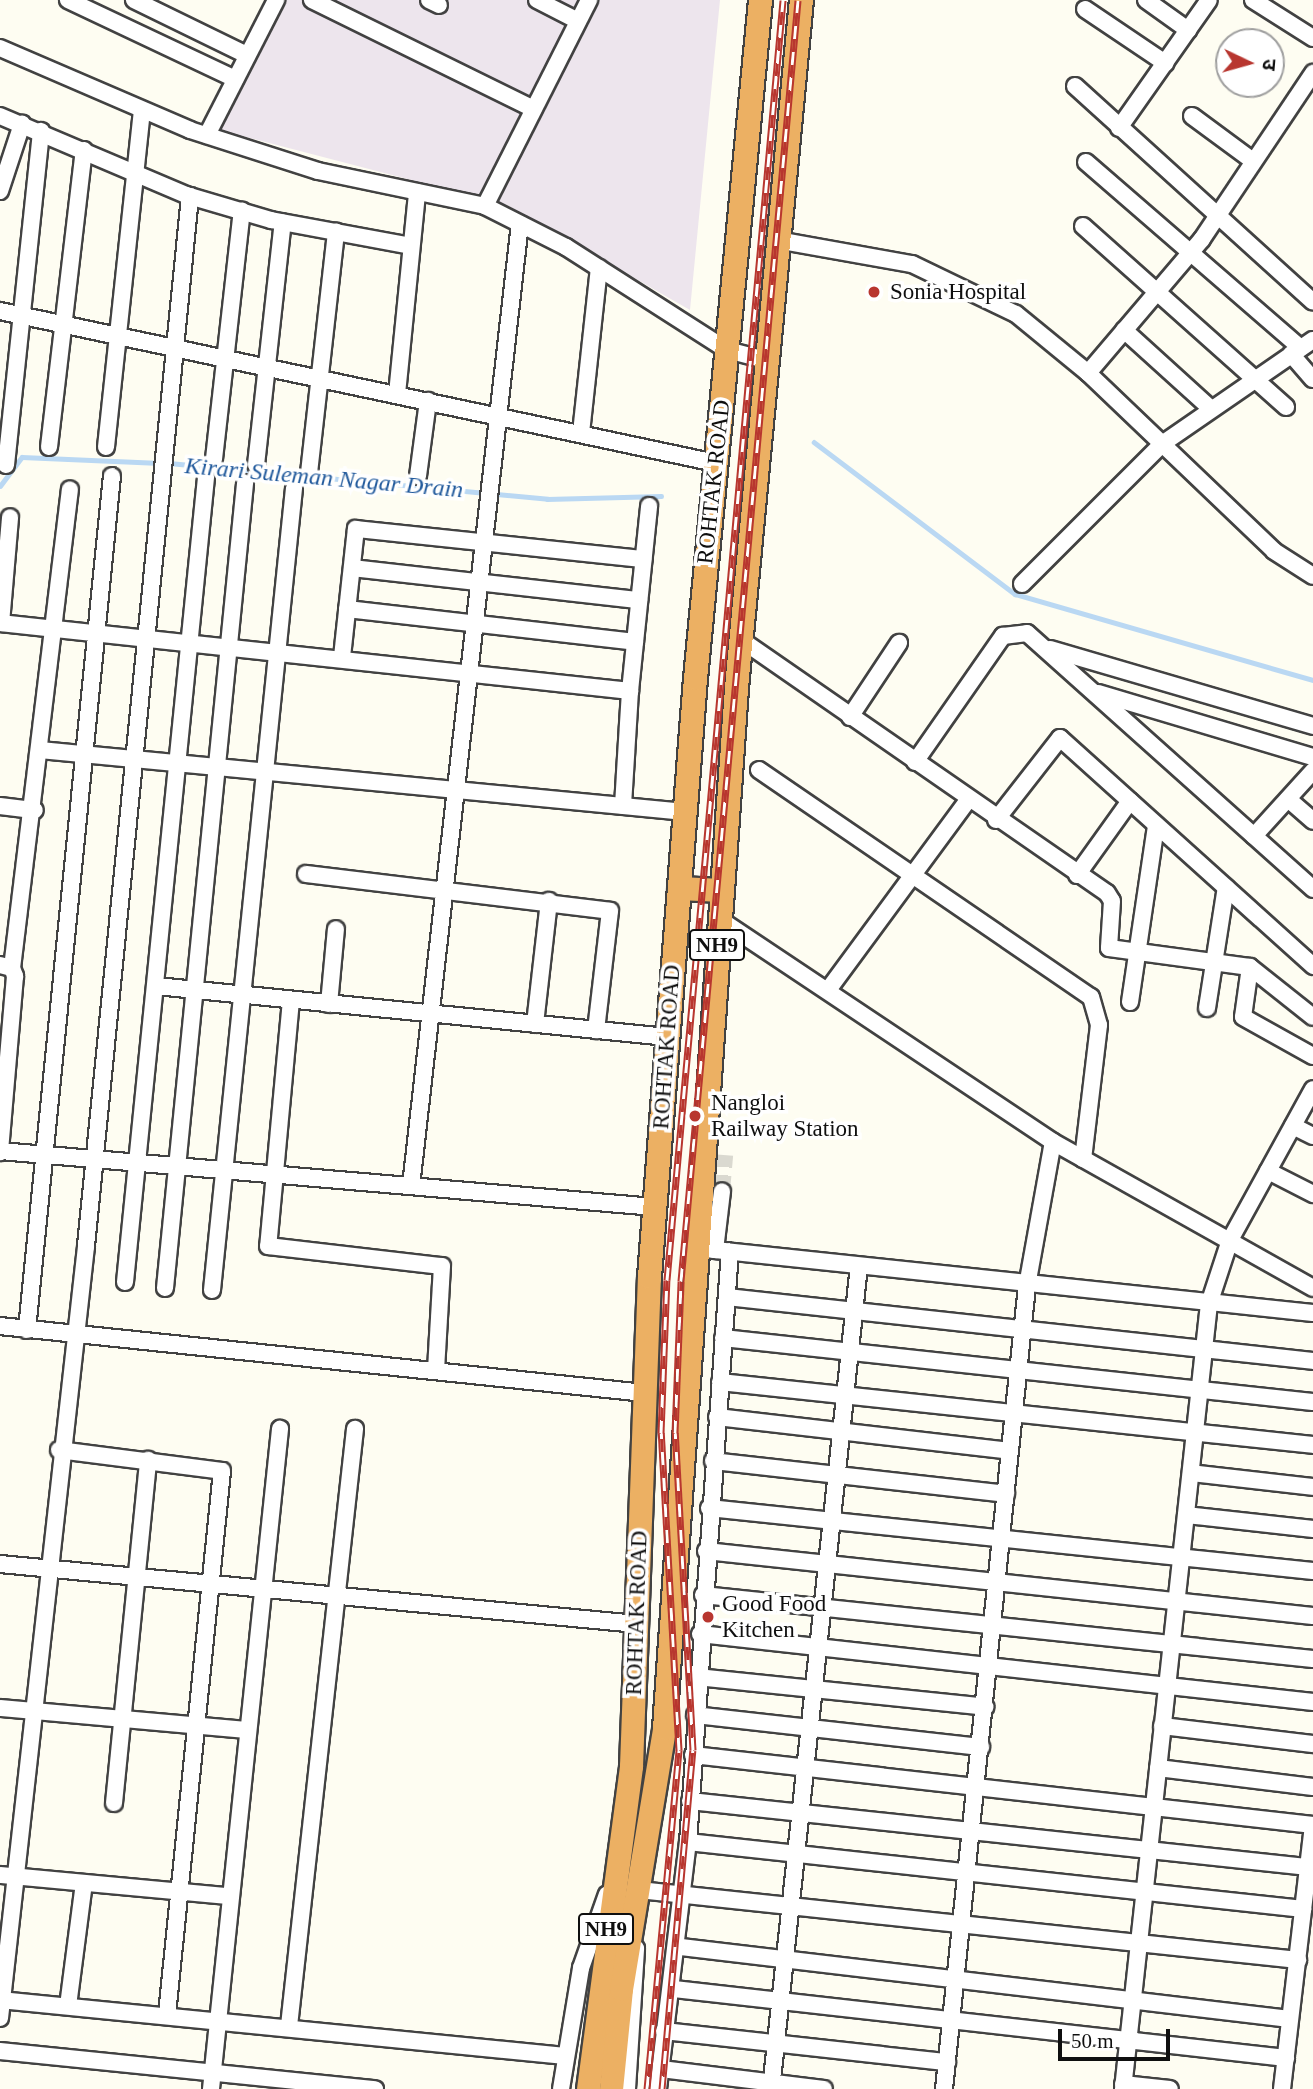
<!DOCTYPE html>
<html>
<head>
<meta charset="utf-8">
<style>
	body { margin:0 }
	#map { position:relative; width:1313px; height:2089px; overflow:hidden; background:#fefdf2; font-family:"Times New Roman","Noto Sans Devanagari",serif }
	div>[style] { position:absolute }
	.industrial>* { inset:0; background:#ede5ed }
	.stream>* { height:4.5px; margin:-2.25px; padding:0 2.25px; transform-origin:2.25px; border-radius:2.25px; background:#bad8f3 }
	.minor-tunnel>* { height:16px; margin-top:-8px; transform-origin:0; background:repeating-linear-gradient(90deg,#dad9d0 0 16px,transparent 0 24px) }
	.roads { filter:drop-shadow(2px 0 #424242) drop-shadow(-2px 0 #424242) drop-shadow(0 2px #424242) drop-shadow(0 -2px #424242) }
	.minor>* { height:16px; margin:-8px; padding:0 8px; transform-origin:8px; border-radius:8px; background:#fff }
	.highway>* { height:23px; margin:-11.5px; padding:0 11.5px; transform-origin:11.5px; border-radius:11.5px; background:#ecb063 }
	.rail>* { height:7px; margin-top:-3.5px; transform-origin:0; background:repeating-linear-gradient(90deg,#fff 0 13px,#b8362f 0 26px); box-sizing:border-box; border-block:2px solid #b8362f }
	.dots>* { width:19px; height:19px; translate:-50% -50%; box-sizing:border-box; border:4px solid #fff; border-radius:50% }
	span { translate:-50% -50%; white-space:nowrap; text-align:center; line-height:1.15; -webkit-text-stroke:7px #fff; paint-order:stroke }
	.shield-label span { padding:2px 5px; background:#fff; border:2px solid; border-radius:5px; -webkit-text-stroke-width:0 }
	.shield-label { font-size:21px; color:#0f0f0f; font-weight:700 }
	.poi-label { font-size:23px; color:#0f0f0f }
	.left { translate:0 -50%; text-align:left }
	.street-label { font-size:23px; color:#0f0f0f }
	.water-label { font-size:24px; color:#1f589b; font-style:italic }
	.north { position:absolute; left:1215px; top:28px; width:70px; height:70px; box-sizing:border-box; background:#fff; border:2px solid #9f9f9f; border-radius:50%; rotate:95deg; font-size:19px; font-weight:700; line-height:28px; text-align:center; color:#0f0f0f }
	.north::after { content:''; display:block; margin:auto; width:24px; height:32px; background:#b8362f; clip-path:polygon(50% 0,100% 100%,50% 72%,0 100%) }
	.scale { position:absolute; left:1058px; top:2029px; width:112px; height:32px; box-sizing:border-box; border:4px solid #0f0f0f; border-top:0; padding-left:9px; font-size:21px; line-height:24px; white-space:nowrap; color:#0f0f0f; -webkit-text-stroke:5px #fff; paint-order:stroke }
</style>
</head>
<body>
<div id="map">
	<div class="industrial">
		<div style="clip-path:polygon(286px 0,720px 0,690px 310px,507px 205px,219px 130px)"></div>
	</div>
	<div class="stream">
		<div style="left:814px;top:442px;width:252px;rotate:37.1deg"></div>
		<div style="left:1015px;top:594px;width:310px;rotate:16.1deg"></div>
		<div style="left:169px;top:463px;width:380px;rotate:5.4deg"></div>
		<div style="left:547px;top:499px;width:114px;rotate:-1.5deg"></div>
		<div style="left:0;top:486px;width:36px;rotate:-53deg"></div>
		<div style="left:22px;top:457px;width:138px;rotate:2.5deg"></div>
	</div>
	<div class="minor-tunnel">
		<div style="left:722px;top:1191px;width:36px;rotate:-85deg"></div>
	</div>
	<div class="roads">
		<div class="minor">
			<div style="left:68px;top:0;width:185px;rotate:25.3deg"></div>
			<div style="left:134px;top:0;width:126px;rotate:26deg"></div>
			<div style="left:312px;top:0;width:247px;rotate:26.2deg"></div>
			<div style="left:429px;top:0;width:11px;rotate:27deg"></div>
			<div style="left:537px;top:0;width:46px;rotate:27.1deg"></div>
			<div style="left:1146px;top:0;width:52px;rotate:35.5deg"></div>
			<div style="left:1253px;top:0;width:71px;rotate:32.3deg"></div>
			<div style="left:1085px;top:9px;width:97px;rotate:34deg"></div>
			<div style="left:0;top:48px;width:207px;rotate:23.3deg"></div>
			<div style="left:190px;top:130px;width:134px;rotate:17.8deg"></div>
			<div style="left:318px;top:171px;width:171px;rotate:11.8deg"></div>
			<div style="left:485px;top:206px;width:91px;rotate:26.8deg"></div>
			<div style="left:566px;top:247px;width:191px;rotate:32.6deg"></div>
			<div style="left:727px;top:350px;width:40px;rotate:14.4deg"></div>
			<div style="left:1075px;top:86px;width:321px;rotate:42.2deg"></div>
			<div style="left:0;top:116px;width:202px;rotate:23deg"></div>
			<div style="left:186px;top:195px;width:89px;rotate:16.4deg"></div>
			<div style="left:271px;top:220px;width:142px;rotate:10.5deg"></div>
			<div style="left:1192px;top:116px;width:76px;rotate:36.4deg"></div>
			<div style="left:1119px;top:128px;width:156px;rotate:-54.9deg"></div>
			<div style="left:207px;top:135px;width:152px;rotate:-62.9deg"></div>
			<div style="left:1086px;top:162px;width:284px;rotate:40.9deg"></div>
			<div style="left:0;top:191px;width:71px;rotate:-71.8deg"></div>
			<div style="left:485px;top:206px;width:231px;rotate:-63.2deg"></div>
			<div style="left:1083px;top:226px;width:272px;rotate:41.7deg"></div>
			<div style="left:777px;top:240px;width:137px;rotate:10.1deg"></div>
			<div style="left:912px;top:264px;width:115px;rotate:25.7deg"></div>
			<div style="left:1016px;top:314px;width:93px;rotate:39.3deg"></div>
			<div style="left:1088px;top:373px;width:257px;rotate:43.7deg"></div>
			<div style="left:1274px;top:551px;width:46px;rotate:32.7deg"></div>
			<div style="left:0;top:311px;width:732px;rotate:11.99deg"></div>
			<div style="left:1124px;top:330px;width:116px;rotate:42.2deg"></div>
			<div style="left:1291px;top:354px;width:33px;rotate:49deg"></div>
			<div style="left:1088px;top:373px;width:176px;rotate:-49.6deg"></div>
			<div style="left:1202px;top:239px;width:200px;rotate:-56.2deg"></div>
			<div style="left:397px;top:394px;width:203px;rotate:-84.3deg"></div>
			<div style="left:581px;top:433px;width:166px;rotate:-83.8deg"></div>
			<div style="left:49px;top:447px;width:299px;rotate:-83.3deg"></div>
			<div style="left:106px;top:447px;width:338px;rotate:-83.9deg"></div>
			<div style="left:214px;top:459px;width:250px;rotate:-83.6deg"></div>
			<div style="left:6px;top:465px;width:336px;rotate:-84deg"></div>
			<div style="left:256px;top:465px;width:244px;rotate:-83.7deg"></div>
			<div style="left:309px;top:473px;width:243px;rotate:-83.6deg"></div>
			<div style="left:418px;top:476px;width:76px;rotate:-82.4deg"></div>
			<div style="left:352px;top:568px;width:289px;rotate:6.4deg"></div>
			<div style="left:1022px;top:584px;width:198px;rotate:-45deg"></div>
			<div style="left:1162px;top:444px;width:183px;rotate:-34.6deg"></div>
			<div style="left:347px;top:609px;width:290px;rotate:6.5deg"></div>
			<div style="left:0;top:623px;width:634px;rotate:6.16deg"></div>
			<div style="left:630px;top:691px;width:115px;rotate:93.5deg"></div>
			<div style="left:1px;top:623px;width:106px;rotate:-85.1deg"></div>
			<div style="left:740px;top:639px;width:446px;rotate:34.7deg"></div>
			<div style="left:1107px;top:893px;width:9px;rotate:58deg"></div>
			<div style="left:1112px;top:901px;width:47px;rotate:93.7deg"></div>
			<div style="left:1109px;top:948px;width:142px;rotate:7.7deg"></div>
			<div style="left:1250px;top:967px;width:80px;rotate:38.4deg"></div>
			<div style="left:1050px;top:649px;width:274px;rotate:16.3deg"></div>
			<div style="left:342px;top:657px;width:129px;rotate:-83.8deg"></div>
			<div style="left:356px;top:529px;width:289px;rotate:6deg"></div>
			<div style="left:630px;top:691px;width:186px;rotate:-84.1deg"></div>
			<div style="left:1098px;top:693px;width:224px;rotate:16.6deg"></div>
			<div style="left:850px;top:717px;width:89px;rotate:-56.5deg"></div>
			<div style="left:40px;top:750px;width:648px;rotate:5.49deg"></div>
			<div style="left:915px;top:762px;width:154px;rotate:-55.1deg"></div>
			<div style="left:1003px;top:636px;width:24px;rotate:-7deg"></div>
			<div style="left:1027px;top:633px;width:384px;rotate:41.8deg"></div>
			<div style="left:759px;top:770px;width:402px;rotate:34.4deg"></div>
			<div style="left:1091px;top:997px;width:29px;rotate:74deg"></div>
			<div style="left:1099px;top:1025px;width:135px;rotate:96.8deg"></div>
			<div style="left:1288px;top:799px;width:33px;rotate:41deg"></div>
			<div style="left:0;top:806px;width:35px;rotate:7deg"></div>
			<div style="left:996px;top:820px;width:104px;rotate:-52deg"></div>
			<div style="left:1060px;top:738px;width:341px;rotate:42deg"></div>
			<div style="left:1254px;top:836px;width:88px;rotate:-47.8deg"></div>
			<div style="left:306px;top:874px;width:306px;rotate:6.9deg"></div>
			<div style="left:610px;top:911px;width:120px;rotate:96.7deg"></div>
			<div style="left:1077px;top:875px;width:91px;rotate:-54.4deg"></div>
			<div style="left:719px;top:919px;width:402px;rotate:33.7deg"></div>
			<div style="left:1053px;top:1142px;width:298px;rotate:29.3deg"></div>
			<div style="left:0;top:965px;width:12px;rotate:14deg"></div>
			<div style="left:12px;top:968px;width:9px;rotate:69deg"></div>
			<div style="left:15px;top:976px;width:177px;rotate:94.9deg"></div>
			<div style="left:1250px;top:967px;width:50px;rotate:98deg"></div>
			<div style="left:1243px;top:1017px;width:80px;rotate:29.1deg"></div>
			<div style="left:12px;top:968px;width:482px;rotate:-83.1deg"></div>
			<div style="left:156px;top:986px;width:515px;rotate:5.69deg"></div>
			<div style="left:828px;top:990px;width:236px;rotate:-53.6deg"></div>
			<div style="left:291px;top:1000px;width:247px;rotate:95.3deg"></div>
			<div style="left:268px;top:1246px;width:175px;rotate:6.6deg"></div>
			<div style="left:442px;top:1266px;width:104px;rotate:93.3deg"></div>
			<div style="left:1130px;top:1002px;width:179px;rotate:-81.6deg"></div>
			<div style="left:329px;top:1004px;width:75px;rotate:-84.7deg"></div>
			<div style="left:1207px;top:1008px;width:122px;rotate:-81.1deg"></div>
			<div style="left:535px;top:1024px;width:124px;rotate:-83.5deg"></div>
			<div style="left:1293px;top:1126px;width:22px;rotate:27deg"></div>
			<div style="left:0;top:1151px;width:657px;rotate:4.89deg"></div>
			<div style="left:1268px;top:1171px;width:51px;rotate:27.1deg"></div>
			<div style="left:411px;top:1186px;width:968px;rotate:-83.54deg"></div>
			<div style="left:706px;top:1249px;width:9px;rotate:6deg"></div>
			<div style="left:715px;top:1250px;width:59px;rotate:-83.2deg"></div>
			<div style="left:715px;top:1250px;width:601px;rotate:6.01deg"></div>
			<div style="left:125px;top:1282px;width:809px;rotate:-84.25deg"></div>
			<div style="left:165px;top:1288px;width:809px;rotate:-84.32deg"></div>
			<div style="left:212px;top:1290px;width:806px;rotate:-84.16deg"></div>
			<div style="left:727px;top:1297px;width:589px;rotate:6.23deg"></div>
			<div style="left:0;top:1326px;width:648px;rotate:5.93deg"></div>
			<div style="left:27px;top:1330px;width:858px;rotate:-84.32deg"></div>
			<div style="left:723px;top:1338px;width:593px;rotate:6.19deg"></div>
			<div style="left:720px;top:1382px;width:596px;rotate:6.06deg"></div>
			<div style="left:717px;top:1417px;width:295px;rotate:6.6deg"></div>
			<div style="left:59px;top:1450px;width:164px;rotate:7.3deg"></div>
			<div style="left:222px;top:1471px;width:546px;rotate:95.78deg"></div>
			<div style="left:713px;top:1461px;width:295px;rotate:6.4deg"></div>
			<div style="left:1191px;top:1473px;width:123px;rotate:6.5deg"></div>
			<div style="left:709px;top:1508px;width:607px;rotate:5.95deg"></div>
			<div style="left:1186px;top:1515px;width:128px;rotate:6.3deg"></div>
			<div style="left:706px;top:1551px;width:610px;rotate:6.11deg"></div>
			<div style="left:0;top:1564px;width:640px;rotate:5.38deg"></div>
			<div style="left:703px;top:1595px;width:613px;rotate:5.99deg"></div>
			<div style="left:700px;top:1634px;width:617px;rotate:6.33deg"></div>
			<div style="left:697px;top:1677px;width:290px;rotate:5.9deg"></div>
			<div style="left:0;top:1708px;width:248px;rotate:5.1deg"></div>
			<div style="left:695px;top:1715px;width:288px;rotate:6.4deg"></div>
			<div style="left:1162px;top:1726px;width:152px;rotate:6.8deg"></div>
			<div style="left:693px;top:1755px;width:624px;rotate:6.44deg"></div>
			<div style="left:1158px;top:1768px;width:156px;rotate:7deg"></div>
			<div style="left:690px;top:1801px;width:622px;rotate:6.1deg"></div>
			<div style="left:114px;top:1803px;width:345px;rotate:-84.3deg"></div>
			<div style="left:688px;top:1842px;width:619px;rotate:6.22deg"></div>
			<div style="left:0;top:1875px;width:229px;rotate:5.3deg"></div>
			<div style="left:638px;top:1901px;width:11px;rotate:-85deg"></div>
			<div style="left:639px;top:1890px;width:663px;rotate:6.06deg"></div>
			<div style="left:681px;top:1947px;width:613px;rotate:6.74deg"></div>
			<div style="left:674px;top:1989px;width:616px;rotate:6.43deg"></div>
			<div style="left:0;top:2000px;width:568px;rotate:5.66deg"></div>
			<div style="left:68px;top:2006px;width:124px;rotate:-82.6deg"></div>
			<div style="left:0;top:2018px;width:777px;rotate:-83.64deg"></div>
			<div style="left:86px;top:1246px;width:1055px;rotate:-84.34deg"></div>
			<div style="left:289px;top:2026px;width:601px;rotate:-83.69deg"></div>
			<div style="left:664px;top:2031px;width:285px;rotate:6.3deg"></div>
			<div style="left:0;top:2051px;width:377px;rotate:5.8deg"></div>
			<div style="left:669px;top:2070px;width:156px;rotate:7deg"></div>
			<div style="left:1123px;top:2084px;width:47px;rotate:6.1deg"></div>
			<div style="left:211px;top:2089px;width:664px;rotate:-84.03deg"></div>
			<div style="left:561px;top:2089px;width:123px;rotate:-80.6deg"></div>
			<div style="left:581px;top:1968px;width:78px;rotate:-70.6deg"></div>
			<div style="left:627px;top:2089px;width:141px;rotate:-86.3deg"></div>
			<div style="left:658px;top:2089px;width:249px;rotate:-83.1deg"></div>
			<div style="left:688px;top:1842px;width:592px;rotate:-85.94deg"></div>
			<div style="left:771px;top:2089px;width:828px;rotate:-83.9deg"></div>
			<div style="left:944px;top:2089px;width:807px;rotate:-84.1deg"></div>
			<div style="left:1027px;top:1286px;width:146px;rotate:-79.8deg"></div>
			<div style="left:1123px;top:2089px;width:790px;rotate:-83.75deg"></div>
			<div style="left:1209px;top:1304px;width:67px;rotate:-71.8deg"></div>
			<div style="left:1230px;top:1240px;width:172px;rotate:-61.2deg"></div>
			<div style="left:1282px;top:2089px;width:265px;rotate:-83.3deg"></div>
		</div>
		<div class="highway">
			<div style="left:679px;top:888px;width:42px;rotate:2.7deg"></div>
			<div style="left:588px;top:2089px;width:326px;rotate:-82.4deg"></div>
			<div style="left:631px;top:1766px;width:489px;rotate:-87.9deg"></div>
			<div style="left:649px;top:1277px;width:601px;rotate:-85.61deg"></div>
			<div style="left:695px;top:678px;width:681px;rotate:-84.52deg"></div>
			<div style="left:611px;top:2089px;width:100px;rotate:-84.3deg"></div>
			<div style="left:621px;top:1989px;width:265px;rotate:-80.6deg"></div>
			<div style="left:664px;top:1728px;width:1043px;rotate:-86.04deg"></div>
			<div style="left:736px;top:687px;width:690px;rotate:-84.6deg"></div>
		</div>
	</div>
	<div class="rail">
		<div style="left:647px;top:2089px;width:341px;rotate:-84.6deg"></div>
		<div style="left:679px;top:1750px;width:318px;rotate:-93.2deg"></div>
		<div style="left:661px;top:1433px;width:153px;rotate:-87.8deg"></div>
		<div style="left:667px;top:1280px;width:1285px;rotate:-84.82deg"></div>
		<div style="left:662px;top:2089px;width:340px;rotate:-84.8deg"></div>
		<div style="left:693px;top:1750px;width:318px;rotate:-93.2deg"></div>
		<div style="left:675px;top:1433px;width:152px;rotate:-87.7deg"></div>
		<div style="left:681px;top:1281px;width:1286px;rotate:-84.78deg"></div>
	</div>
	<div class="dots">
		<div style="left:874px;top:292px;background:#b8362f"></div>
		<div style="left:695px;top:1116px;background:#b8362f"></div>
		<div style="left:708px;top:1617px;background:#b8362f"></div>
	</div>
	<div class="shield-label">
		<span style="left:717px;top:945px">NH9</span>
		<span style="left:606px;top:1929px">NH9</span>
	</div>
	<div class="poi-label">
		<span class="left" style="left:890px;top:292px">Sonia Hospital</span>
		<span class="left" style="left:711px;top:1116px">Nangloi<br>Railway Station</span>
		<span class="left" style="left:722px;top:1617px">Good Food<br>Kitchen</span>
	</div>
	<div class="street-label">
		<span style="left:714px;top:482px;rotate:-84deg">ROHTAK ROAD</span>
		<span style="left:667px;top:1047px;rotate:-86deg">ROHTAK ROAD</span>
		<span style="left:637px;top:1613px;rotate:-88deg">ROHTAK ROAD</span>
	</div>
	<div class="water-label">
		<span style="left:324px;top:478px;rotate:5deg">Kirari Suleman Nagar Drain</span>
	</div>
	<div class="north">उ</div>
	<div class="scale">50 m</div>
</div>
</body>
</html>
